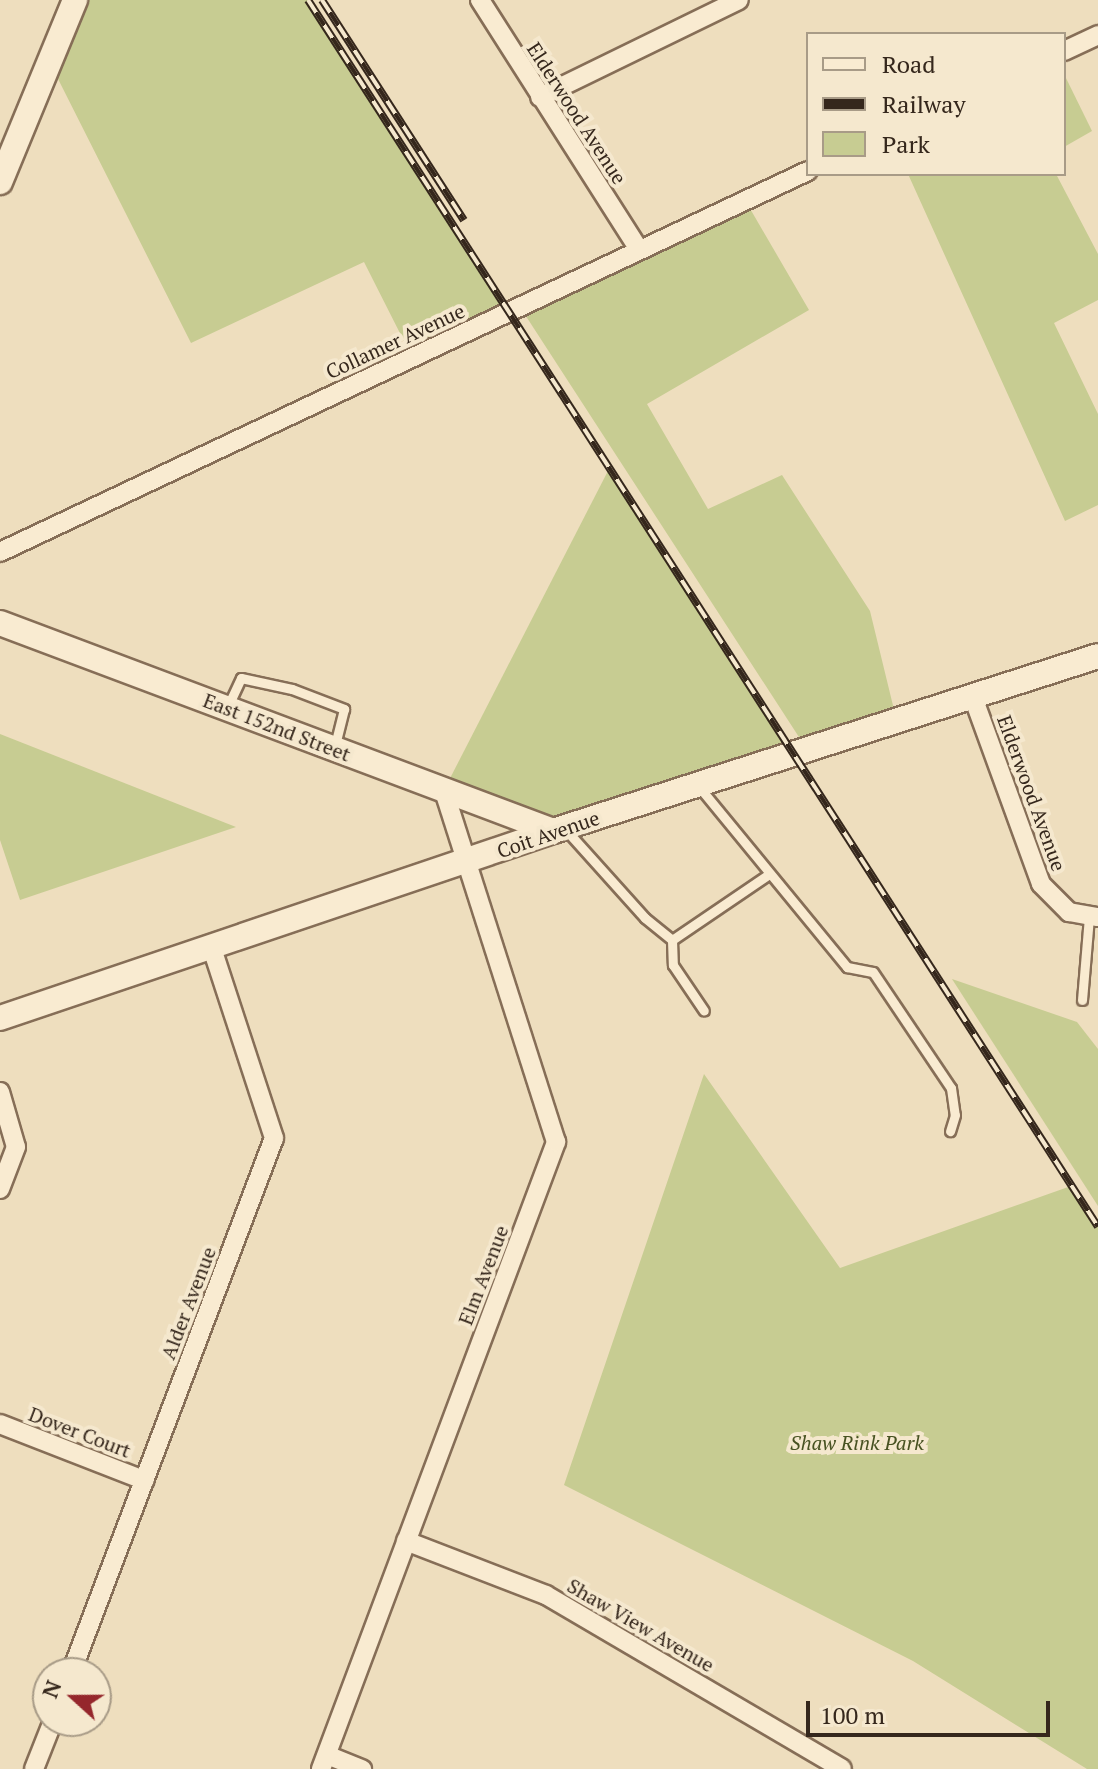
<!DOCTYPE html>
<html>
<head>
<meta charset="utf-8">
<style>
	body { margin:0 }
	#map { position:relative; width:1098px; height:1769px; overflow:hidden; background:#eedebe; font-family:"PT Serif",serif }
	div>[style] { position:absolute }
	.green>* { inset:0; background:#c7cc92 }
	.roads { filter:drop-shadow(2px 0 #866e57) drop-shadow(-2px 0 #866e57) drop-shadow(0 2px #866e57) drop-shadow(0 -2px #866e57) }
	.service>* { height:9px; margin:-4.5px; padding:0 4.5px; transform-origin:4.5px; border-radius:4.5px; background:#f9ebd1 }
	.minor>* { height:18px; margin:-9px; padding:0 9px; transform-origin:9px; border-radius:9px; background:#f9ebd1 }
	.tertiary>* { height:24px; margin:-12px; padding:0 12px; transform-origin:12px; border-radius:12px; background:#f9ebd1 }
	.rail>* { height:8px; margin-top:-4px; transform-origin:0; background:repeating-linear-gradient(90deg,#f5e8ce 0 15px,#35271c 0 30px); box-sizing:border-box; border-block:2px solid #35271c }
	span { translate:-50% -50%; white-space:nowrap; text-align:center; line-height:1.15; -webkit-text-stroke:8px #f5e8ce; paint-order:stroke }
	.street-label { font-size:20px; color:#35271c }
	.park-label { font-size:20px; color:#485222; font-style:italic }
	.legend { position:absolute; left:806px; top:32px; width:260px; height:144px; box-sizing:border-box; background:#f5e8ce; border:2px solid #a89b87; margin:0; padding:10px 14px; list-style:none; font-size:24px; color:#35271c }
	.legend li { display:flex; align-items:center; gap:16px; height:40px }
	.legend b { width:40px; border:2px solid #a89b87 }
	.north { position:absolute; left:32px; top:1657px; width:80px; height:80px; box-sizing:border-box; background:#f5e8ce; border:2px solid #a89b87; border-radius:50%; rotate:291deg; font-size:22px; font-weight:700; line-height:32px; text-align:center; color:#35271c }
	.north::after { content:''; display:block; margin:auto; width:28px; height:36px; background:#95272c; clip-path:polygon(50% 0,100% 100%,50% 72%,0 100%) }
	.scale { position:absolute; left:806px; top:1701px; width:244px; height:36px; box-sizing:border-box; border:4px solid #35271c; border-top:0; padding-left:10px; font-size:24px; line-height:28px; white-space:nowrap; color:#35271c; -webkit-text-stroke:6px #f5e8ce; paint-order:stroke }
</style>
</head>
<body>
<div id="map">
	<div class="green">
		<div style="clip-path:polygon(75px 0,308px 0,507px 312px,412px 357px,364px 262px,191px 343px,50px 63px)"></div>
		<div style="clip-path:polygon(1064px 74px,1092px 131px,1064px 147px)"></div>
		<div style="clip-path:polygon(908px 174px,1056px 174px,1098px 254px,1098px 300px,1054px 323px,1098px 414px,1098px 505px,1065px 521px)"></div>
		<div style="clip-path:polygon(745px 200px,809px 310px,647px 404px,708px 509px,782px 475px,870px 611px,897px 722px,808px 751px,520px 307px)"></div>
		<div style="clip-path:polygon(610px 467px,795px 756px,553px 831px,444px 790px)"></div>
		<div style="clip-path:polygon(0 734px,236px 827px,20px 900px,0 840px)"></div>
		<div style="clip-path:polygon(952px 979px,1077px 1022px,1098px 1049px,1098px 1206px)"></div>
		<div style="clip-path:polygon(704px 1074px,840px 1268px,1071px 1186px,1098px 1227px,1098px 1769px,1087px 1769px,913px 1661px,564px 1485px)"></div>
	</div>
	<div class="roads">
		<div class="service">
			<div style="left:227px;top:708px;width:33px;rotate:-65deg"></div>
			<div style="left:241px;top:678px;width:52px;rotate:12.2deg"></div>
			<div style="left:292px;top:689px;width:56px;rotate:21deg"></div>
			<div style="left:344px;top:709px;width:38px;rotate:104deg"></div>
			<div style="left:700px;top:788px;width:232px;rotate:50.6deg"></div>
			<div style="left:847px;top:967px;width:26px;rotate:11deg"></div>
			<div style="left:873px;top:972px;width:140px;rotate:56.1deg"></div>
			<div style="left:951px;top:1088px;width:27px;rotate:82deg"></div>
			<div style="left:955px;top:1115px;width:17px;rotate:107deg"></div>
			<div style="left:566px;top:830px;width:118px;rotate:48.1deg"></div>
			<div style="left:645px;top:918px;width:35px;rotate:39deg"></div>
			<div style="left:672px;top:940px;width:25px;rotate:88deg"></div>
			<div style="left:673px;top:965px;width:55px;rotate:56deg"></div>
			<div style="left:672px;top:940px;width:117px;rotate:-34.2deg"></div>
			<div style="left:1082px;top:1000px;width:84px;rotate:-85.2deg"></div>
		</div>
		<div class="minor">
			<div style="left:480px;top:0;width:296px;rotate:57.5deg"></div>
			<div style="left:1064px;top:51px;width:38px;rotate:-25deg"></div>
			<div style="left:540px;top:97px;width:221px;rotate:-26deg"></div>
			<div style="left:0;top:552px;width:893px;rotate:-25.25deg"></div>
			<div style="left:973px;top:697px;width:199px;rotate:70deg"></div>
			<div style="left:1041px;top:884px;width:40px;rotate:45deg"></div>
			<div style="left:1069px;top:912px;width:29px;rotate:10deg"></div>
			<div style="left:0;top:1092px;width:57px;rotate:73.8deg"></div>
			<div style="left:16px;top:1147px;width:45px;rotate:110.9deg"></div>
			<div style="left:0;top:1424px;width:155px;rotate:21.3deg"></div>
			<div style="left:406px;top:1541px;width:150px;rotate:21.1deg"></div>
			<div style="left:546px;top:1595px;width:343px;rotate:30.4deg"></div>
			<div style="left:71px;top:1673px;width:572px;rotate:-69.22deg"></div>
			<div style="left:274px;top:1138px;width:203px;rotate:-108.1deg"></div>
			<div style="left:327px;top:1755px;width:38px;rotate:22deg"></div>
			<div style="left:34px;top:1769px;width:52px;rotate:-68.4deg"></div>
			<div style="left:321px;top:1769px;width:670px;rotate:-69.45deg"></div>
			<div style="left:556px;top:1142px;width:369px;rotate:-107.7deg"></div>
		</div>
		<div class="tertiary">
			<div style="left:0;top:182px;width:197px;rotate:-67.6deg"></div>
			<div style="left:0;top:623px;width:591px;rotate:20.61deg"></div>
			<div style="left:0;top:1018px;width:584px;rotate:-18.68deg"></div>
			<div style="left:553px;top:831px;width:572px;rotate:-17.8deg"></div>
		</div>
	</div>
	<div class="rail">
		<div style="left:308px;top:0;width:1459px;rotate:57.22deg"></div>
		<div style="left:322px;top:0;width:262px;rotate:57.2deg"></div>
	</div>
	<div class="street-label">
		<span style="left:577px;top:113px;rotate:57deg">Elderwood Avenue</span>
		<span style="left:395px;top:341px;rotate:-25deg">Collamer Avenue</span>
		<span style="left:277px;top:727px;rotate:21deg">East 152nd Street</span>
		<span style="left:1032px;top:793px;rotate:70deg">Elderwood Avenue</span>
		<span style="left:548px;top:834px;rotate:-19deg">Coit Avenue</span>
		<span style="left:483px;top:1275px;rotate:-69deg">Elm Avenue</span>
		<span style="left:188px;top:1303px;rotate:-69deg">Alder Avenue</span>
		<span style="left:80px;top:1432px;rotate:21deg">Dover Court</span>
		<span style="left:641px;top:1625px;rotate:30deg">Shaw View Avenue</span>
	</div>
	<div class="park-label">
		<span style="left:857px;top:1442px">Shaw Rink Park</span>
	</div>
	<ul class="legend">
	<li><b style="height:10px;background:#f9ebd1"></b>Road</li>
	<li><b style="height:10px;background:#35271c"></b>Railway</li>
	<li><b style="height:22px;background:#c7cc92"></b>Park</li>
	</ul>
	<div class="north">N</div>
	<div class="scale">100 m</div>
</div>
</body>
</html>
